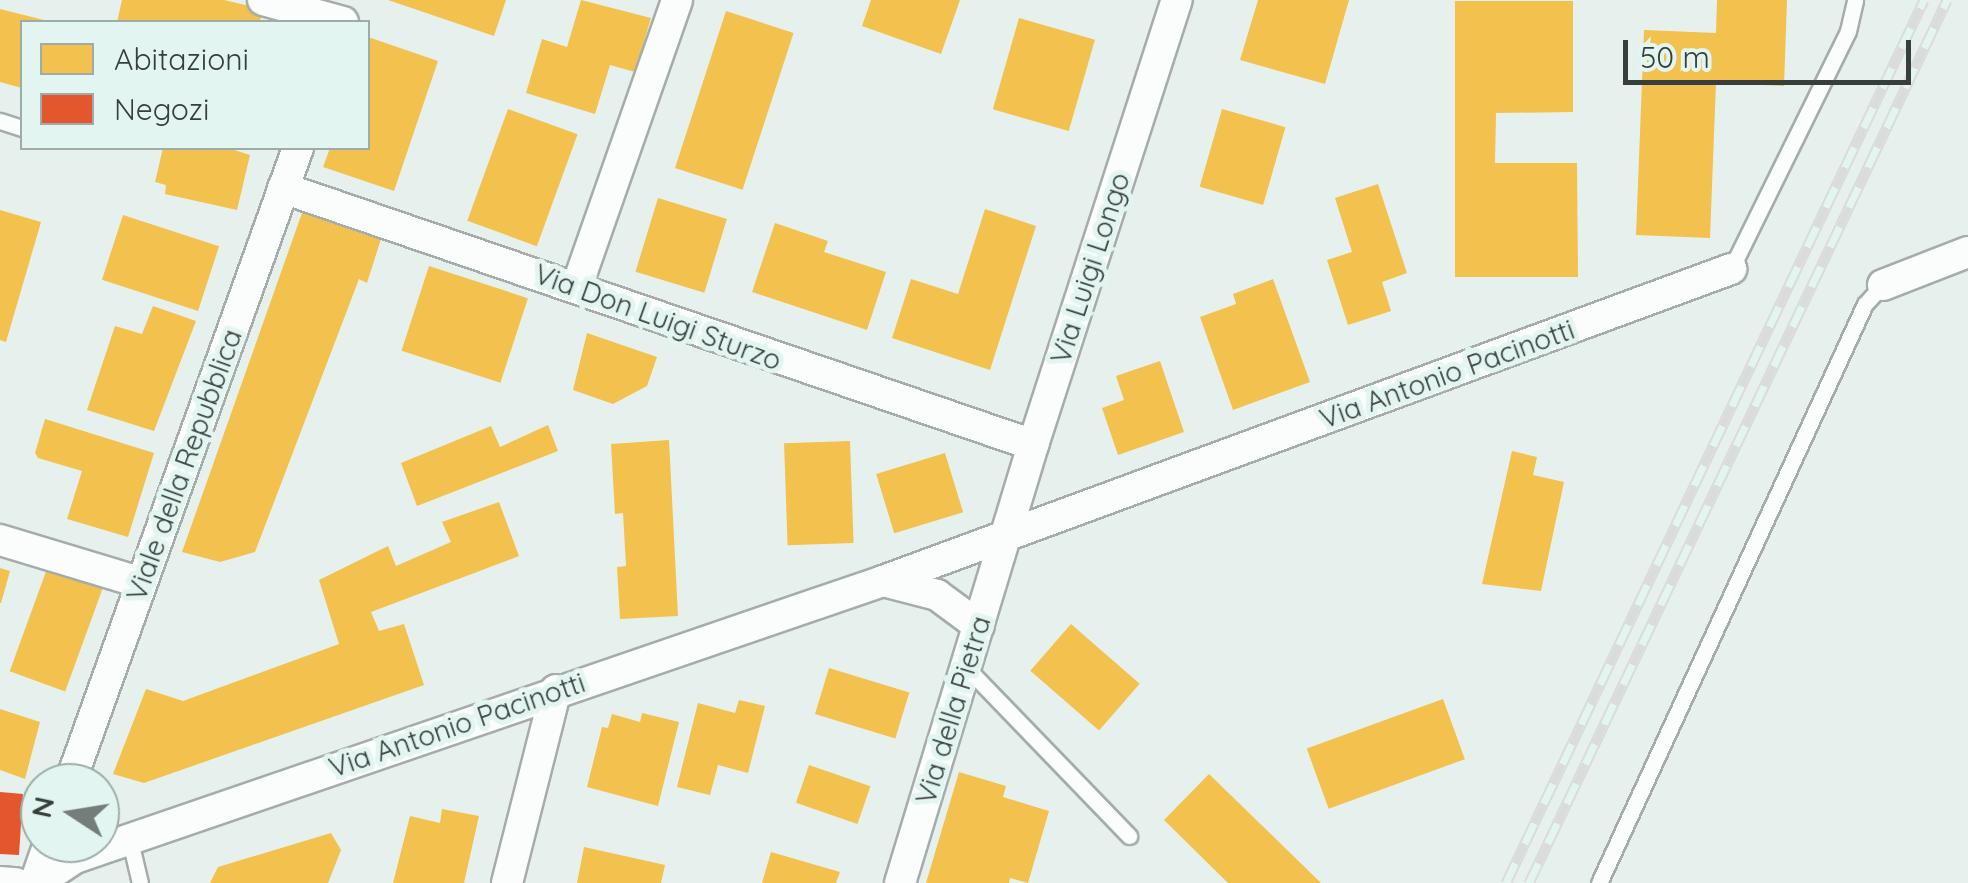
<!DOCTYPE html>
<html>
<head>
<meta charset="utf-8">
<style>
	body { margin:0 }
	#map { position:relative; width:1968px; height:883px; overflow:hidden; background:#e6f1ee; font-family:Quicksand,sans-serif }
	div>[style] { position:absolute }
	.homes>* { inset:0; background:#f2c14e; transform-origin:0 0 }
	.shops>* { inset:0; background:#e4572e }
	.roads { filter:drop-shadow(2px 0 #a5acaa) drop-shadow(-2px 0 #a5acaa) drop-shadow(0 2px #a5acaa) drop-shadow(0 -2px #a5acaa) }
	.lane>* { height:15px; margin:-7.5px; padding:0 7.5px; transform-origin:7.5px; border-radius:7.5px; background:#fbfdfc }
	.street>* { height:30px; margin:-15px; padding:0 15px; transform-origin:15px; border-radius:15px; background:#fbfdfc }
	.rail>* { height:11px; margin-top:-5.5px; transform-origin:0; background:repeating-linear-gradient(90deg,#e2f5f0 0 22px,#d9dcdb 0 44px); box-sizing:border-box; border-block:2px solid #d9dcdb }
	span { translate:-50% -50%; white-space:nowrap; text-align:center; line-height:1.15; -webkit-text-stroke:10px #e2f5f0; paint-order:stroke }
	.street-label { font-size:28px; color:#373e3c }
	.legend { position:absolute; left:20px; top:20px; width:350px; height:130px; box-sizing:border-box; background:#e2f5f0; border:2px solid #9eaca8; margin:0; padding:12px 18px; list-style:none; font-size:30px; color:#373e3c }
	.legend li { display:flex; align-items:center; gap:20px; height:50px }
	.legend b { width:50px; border:2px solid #9eaca8 }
	.north { position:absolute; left:20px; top:763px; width:100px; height:100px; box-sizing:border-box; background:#e2f5f0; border:2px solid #9eaca8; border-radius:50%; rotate:282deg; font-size:28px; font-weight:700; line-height:40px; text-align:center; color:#373e3c }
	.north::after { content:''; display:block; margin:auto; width:35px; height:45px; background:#747d7a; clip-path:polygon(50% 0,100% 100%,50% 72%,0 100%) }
	.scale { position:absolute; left:1623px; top:40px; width:288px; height:45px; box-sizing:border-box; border:5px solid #373e3c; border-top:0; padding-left:12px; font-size:30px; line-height:35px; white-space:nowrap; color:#373e3c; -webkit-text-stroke:8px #e2f5f0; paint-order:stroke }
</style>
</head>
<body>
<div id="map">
	<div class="homes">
		<div style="clip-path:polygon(122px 0,224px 0,263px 9px,260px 22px,117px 22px)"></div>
		<div style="clip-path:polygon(388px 0,506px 0,494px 36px)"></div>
		<div style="clip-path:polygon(581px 0,651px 18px,635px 72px,610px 65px,595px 114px,526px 93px,542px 39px,567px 47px)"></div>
		<div style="clip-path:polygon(871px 0,960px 0,941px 54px,862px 26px)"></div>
		<div style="clip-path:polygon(1258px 0,1349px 0,1325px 84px,1240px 60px)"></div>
		<div style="clip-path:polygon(1717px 0,1787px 0,1784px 86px,1716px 83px,1710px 238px,1636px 235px,1644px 30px,1716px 33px)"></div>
		<div style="clip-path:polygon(1455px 1px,1573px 1px,1573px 112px,1496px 113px,1495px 163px,1577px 163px,1578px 277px,1455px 277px)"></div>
		<div style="clip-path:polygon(0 9px,48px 21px,22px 22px,22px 88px,0 82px)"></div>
		<div style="left:726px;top:11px;width:71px;height:165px;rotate:18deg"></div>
		<div style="left:1019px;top:18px;width:79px;height:95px;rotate:16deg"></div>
		<div style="clip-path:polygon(368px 37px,438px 61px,394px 191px,323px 167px,330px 148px,368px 148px)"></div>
		<div style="left:508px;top:109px;width:74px;height:119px;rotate:20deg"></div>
		<div style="left:1222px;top:109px;width:66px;height:81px;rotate:16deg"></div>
		<div style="clip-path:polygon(163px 148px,228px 148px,250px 155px,237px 210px,165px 194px,166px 185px,155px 182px)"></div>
		<div style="clip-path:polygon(1378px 184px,1407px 273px,1382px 282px,1391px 311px,1348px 325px,1327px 260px,1352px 252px,1335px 198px)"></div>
		<div style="left:658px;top:198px;width:72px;height:77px;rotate:17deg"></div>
		<div style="clip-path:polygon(985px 209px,1036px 226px,990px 370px,892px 338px,911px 279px,958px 294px)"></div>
		<div style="clip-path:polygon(0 210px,41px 222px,6px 342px,0 340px)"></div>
		<div style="clip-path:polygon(302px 213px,381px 239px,367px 283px,359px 279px,255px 552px,220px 562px,182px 552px)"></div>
		<div style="left:123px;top:215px;width:101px;height:68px;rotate:18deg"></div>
		<div style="clip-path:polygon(775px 223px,828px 241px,824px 252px,886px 272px,867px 330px,752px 292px)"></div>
		<div style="left:429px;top:266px;width:104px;height:89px;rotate:18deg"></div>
		<div style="clip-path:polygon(1273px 279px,1310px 382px,1233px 410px,1200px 317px,1236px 304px,1233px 294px)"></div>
		<div style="clip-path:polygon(153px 306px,196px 321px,154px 431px,87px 410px,115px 326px,142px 334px)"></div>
		<div style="clip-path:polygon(587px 333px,657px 357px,647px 386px,613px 404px,573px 390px)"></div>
		<div style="clip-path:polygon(1160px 361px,1184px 432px,1118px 455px,1102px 408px,1124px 400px,1116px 376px)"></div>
		<div style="clip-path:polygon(45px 419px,154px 453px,128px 537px,67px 519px,82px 471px,38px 458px,35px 453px)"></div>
		<div style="clip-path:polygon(548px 425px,558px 451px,417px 506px,401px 463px,491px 426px,500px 447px)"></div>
		<div style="clip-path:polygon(669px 440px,678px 616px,620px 619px,617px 567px,626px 566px,623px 513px,615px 514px,611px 444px)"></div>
		<div style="left:850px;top:441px;width:102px;height:66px;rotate:88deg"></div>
		<div style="clip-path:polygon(1512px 451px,1537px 457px,1533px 475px,1564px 482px,1541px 591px,1482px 584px)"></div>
		<div style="left:945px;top:453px;width:62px;height:72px;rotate:73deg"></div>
		<div style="clip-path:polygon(499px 502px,519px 556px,371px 612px,379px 631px,404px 624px,424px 685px,144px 783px,113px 774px,146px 689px,183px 701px,339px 644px,319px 580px,388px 546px,396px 566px,451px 542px,442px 522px)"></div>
		<div style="left:48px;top:566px;width:59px;height:112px;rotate:20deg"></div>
		<div style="clip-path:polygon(0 568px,10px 571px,1px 603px,0 603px)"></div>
		<div style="left:1071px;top:624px;width:91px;height:62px;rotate:41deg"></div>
		<div style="left:829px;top:668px;width:84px;height:48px;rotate:17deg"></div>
		<div style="left:1443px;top:699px;width:64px;height:145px;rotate:70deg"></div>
		<div style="clip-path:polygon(739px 700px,765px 706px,748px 773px,718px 765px,710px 795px,677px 787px,698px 703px,735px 713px)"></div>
		<div style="clip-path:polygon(0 709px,40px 722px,25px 779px,0 770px)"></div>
		<div style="clip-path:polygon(642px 713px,679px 722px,658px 806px,587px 787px,602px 727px,608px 728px,612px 714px,640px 722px)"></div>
		<div style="left:809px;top:765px;width:65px;height:40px;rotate:19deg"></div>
		<div style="clip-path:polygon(959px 772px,1006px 786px,1003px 797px,1049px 811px,1028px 883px,1010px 878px,1009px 883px,926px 883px)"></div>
		<div style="clip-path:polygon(1209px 774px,1321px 883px,1228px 883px,1164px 820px)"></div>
		<div style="clip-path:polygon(442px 809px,479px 816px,464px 883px,393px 883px,410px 816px,440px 823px)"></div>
		<div style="clip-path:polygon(331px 833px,341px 850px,328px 883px,210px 883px,218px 867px)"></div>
		<div style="clip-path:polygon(584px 847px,665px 865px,661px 883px,577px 883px)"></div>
		<div style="clip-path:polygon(771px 852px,840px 872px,836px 883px,762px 883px)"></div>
	</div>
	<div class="shops">
		<div style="clip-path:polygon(0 792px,23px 794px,19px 855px,0 854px)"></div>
	</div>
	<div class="roads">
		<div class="lane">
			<div style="left:0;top:121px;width:23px;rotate:18deg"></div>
			<div style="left:1731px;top:269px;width:265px;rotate:-63.8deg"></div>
			<div style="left:1848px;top:31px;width:32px;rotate:-77deg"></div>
			<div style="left:966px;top:667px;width:235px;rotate:46deg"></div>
			<div style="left:130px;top:841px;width:43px;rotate:76.6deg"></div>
			<div style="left:1599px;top:883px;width:637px;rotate:-65.33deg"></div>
			<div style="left:1865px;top:304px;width:26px;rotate:-47deg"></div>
		</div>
		<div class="street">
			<div style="left:263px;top:0;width:83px;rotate:15.4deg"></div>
			<div style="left:283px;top:188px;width:793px;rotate:18.91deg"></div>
			<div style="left:1883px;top:285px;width:91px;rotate:-21.2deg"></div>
			<div style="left:577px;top:286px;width:303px;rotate:-70.7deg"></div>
			<div style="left:0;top:540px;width:148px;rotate:16.8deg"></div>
			<div style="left:883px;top:581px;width:56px;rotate:14.5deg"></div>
			<div style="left:937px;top:595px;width:52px;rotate:36.4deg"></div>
			<div style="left:70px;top:783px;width:675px;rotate:-70.25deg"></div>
			<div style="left:0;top:882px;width:16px;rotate:4deg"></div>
			<div style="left:35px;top:883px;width:42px;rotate:-70.7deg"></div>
			<div style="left:37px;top:883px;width:45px;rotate:-33.3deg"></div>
			<div style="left:75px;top:858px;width:854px;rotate:-18.92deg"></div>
			<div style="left:883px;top:581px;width:904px;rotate:-20.2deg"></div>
			<div style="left:507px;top:883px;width:199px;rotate:-75.8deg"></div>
			<div style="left:900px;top:883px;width:458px;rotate:-73.1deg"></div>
			<div style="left:1033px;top:445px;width:468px;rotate:-72.1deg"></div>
		</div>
	</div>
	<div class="rail">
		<div style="left:1506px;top:883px;width:977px;rotate:-64.67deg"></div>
		<div style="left:1529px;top:883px;width:977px;rotate:-64.67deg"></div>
	</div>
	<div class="street-label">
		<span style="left:1090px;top:268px;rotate:-72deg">Via Luigi Longo</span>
		<span style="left:658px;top:317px;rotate:20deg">Via Don Luigi Sturzo</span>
		<span style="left:1447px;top:374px;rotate:-20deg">Via Antonio Pacinotti</span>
		<span style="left:184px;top:465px;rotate:-70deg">Viale della Repubblica</span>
		<span style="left:953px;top:710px;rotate:-73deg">Via della Pietra</span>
		<span style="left:457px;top:725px;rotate:-19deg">Via Antonio Pacinotti</span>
	</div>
	<ul class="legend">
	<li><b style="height:28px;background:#f2c14e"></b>Abitazioni</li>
	<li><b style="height:28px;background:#e4572e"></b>Negozi</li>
	</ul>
	<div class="north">N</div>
	<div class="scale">50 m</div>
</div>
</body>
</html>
